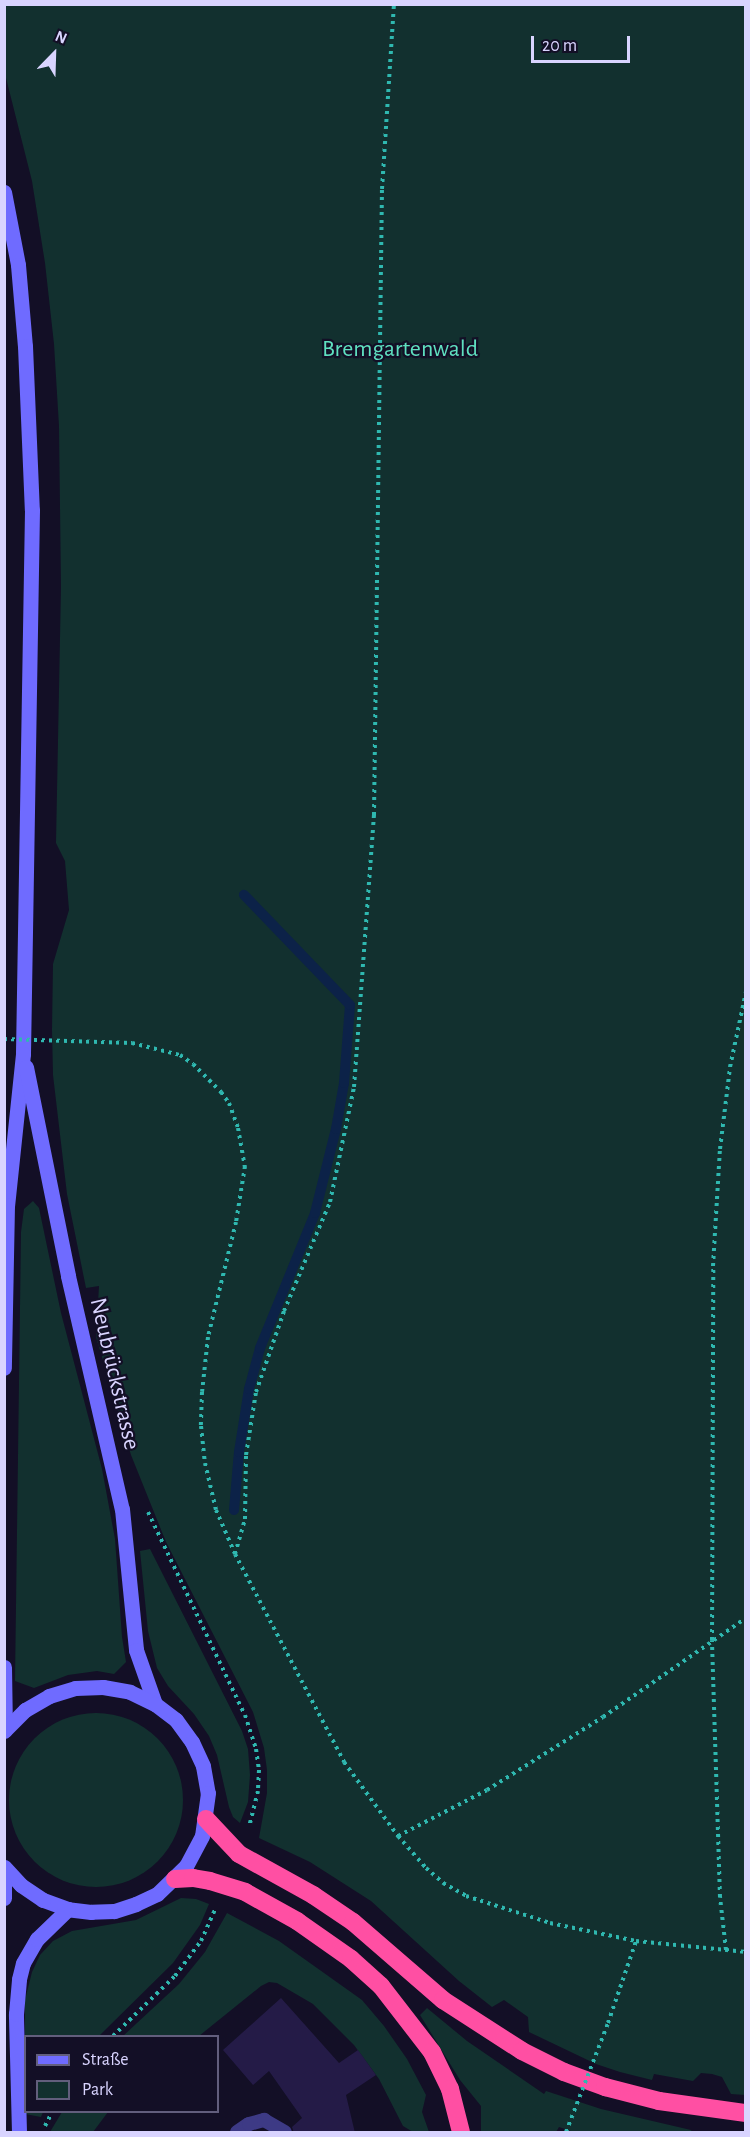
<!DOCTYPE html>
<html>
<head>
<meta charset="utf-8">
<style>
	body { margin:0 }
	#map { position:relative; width:750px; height:2137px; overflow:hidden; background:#130f26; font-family:"Alegreya Sans",sans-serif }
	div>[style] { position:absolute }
	.green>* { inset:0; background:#12302f }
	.round { border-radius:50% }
	.stream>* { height:10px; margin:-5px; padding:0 5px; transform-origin:5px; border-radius:5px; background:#0c2248 }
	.building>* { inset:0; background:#241b47 }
	.path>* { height:4px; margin-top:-2px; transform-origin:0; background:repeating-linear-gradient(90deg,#2fb8b0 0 3px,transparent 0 7.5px) }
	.service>* { height:14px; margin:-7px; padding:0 7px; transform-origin:7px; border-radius:7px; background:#3d3a85 }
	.secondary>* { height:15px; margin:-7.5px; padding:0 7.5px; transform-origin:7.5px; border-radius:7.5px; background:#6f6bff }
	.motorway>* { height:18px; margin:-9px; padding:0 9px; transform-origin:9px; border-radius:9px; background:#ff4fa3 }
	.path-bridge>* { height:4px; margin-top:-2px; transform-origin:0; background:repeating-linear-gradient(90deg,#2fb8b0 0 3px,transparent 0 7.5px) }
	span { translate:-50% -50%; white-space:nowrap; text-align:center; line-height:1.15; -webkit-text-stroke:4.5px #130f26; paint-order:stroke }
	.park-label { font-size:24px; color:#5fe0c0 }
	.street-label { font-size:24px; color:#d9d4ff }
	.frame { position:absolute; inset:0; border:6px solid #d9d4ff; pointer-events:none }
	.legend { position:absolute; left:24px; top:2035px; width:195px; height:78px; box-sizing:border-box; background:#130f26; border:2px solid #625e7d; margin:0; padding:8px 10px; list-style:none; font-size:18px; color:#d9d4ff }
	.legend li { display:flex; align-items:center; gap:12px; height:30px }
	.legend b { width:30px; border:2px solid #625e7d }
	.north { position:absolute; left:24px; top:24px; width:60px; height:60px; -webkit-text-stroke:4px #130f26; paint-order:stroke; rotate:23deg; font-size:16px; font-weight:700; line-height:24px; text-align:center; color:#d9d4ff }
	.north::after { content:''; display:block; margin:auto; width:21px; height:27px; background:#d9d4ff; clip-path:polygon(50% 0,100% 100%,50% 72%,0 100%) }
	.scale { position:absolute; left:531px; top:36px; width:99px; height:27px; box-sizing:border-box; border:3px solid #d9d4ff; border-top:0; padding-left:8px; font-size:18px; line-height:21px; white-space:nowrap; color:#d9d4ff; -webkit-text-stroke:4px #130f26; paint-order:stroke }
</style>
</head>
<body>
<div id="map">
	<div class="green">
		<div style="clip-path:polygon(4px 5px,745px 5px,745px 2095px,731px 2094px,722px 2077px,712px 2074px,701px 2073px,693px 2081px,654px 2074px,652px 2080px,620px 2072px,596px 2064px,529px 2032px,528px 2017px,504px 2000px,492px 2007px,459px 1981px,371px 1901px,310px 1862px,259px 1838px,267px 1793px,267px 1770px,264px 1748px,253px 1712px,166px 1542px,131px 1455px,96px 1337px,99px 1286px,86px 1288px,67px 1194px,53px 1075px,52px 1030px,53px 964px,69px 910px,65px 861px,56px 843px,61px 587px,59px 426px,54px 344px,45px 263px,32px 181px,5px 74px)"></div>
		<div style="clip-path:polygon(33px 1201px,39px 1208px,61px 1313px,102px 1469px,115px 1539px,122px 1637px,126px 1662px,114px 1674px,97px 1671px,68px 1675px,34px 1688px,15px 1681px,21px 1232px,24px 1209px)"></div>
		<div style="clip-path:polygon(150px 1549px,242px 1731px,248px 1749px,250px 1775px,248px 1802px,240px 1823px,233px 1817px,229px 1807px,217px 1755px,209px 1736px,194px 1714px,168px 1686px,157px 1668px,148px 1631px,140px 1551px)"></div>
		<div class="round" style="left:9px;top:1713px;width:174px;height:174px"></div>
		<div style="clip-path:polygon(181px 1898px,196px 1899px,209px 1904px,200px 1925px,173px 1963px,99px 2036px,26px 2036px,26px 2112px,43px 2112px,41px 2117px,25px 2114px,25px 2000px,32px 1972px,40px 1955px,53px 1941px,72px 1931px,136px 1920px)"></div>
		<div style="clip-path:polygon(227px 1913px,279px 1941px,362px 2000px,384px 2026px,407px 2059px,426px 2095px,422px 2112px,429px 2132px,413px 2132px,403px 2126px,379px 2079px,354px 2045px,313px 2004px,277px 1983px,269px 1982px,261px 1986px,199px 2036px,123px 2036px,179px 1984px,205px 1952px)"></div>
		<div style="clip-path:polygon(427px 2008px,467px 2041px,544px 2094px,546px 2091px,601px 2109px,691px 2130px,692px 2132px,574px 2132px,559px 2127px,556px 2132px,481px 2132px,481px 2106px,460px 2080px,420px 2015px)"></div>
		<div style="clip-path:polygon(62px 2112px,108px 2112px,93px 2132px,50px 2132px)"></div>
	</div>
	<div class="stream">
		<div style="left:234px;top:1510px;width:58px;rotate:-85.1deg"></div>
		<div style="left:239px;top:1452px;width:64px;rotate:-81deg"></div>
		<div style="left:249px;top:1389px;width:42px;rotate:-75deg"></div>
		<div style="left:260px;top:1348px;width:146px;rotate:-67.8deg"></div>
		<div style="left:315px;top:1213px;width:87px;rotate:-76deg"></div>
		<div style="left:336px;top:1129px;width:47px;rotate:-80.1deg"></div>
		<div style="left:344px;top:1083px;width:78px;rotate:-85.6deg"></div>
		<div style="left:350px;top:1005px;width:153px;rotate:-133.9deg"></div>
	</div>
	<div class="building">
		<div style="clip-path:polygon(281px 1998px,339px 2063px,358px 2050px,376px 2075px,346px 2095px,355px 2133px,294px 2133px,292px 2127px,302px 2118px,269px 2071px,253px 2085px,223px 2050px)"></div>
	</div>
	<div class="path">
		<div style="left:132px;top:1043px;width:49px;rotate:14deg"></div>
		<div style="left:180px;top:1055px;width:16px;rotate:35deg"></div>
		<div style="left:193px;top:1064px;width:40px;rotate:45deg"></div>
		<div style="left:221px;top:1092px;width:14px;rotate:54deg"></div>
		<div style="left:229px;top:1103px;width:27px;rotate:70deg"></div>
		<div style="left:238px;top:1128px;width:39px;rotate:80deg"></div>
		<div style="left:245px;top:1166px;width:57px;rotate:99.1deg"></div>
		<div style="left:236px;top:1222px;width:118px;rotate:103.7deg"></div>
		<div style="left:208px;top:1337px;width:55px;rotate:96.2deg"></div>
		<div style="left:202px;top:1392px;width:34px;rotate:92deg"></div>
		<div style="left:201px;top:1426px;width:37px;rotate:84deg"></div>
		<div style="left:205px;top:1463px;width:48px;rotate:76.8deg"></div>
		<div style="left:216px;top:1510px;width:48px;rotate:66.6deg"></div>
		<div style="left:235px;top:1554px;width:235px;rotate:62.3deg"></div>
		<div style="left:344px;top:1762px;width:92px;rotate:53.9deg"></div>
		<div style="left:398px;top:1836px;width:43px;rotate:48.8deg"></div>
		<div style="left:426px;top:1868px;width:23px;rotate:41deg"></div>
		<div style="left:443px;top:1883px;width:26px;rotate:29deg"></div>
		<div style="left:466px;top:1896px;width:88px;rotate:17.8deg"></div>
		<div style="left:550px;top:1923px;width:88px;rotate:11.8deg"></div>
		<div style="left:636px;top:1941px;width:111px;rotate:5.7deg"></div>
		<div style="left:148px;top:1512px;width:225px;rotate:64.5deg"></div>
		<div style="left:245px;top:1715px;width:36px;rotate:72deg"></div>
		<div style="left:256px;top:1749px;width:21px;rotate:82deg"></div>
		<div style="left:259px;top:1770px;width:21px;rotate:93deg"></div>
		<div style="left:258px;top:1791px;width:37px;rotate:104deg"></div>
		<div style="left:235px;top:1554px;width:36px;rotate:-74deg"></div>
		<div style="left:245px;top:1519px;width:64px;rotate:-89.1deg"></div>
		<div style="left:246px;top:1455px;width:64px;rotate:-81deg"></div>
		<div style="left:256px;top:1392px;width:86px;rotate:-70.9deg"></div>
		<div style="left:284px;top:1311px;width:118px;rotate:-67.1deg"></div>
		<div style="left:330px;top:1202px;width:117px;rotate:-78.2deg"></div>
		<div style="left:354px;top:1087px;width:273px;rotate:-85.8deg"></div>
		<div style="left:374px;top:815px;width:626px;rotate:-89.27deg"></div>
		<div style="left:382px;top:189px;width:185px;rotate:-86.3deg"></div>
		<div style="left:398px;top:1836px;width:100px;rotate:-27.3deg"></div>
		<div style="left:487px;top:1790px;width:137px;rotate:-32.2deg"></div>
		<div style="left:603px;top:1717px;width:174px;rotate:-34.7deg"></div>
		<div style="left:726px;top:1950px;width:53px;rotate:-96.5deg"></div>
		<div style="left:720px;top:1897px;width:257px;rotate:-91.8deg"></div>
		<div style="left:712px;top:1640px;width:374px;rotate:-89.8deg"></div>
		<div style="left:713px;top:1266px;width:117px;rotate:-86.6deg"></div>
		<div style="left:720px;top:1149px;width:83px;rotate:-83deg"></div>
		<div style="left:730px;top:1067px;width:77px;rotate:-78deg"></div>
		<div style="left:608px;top:2023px;width:87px;rotate:-71.1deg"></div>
		<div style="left:113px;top:2036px;width:86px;rotate:-44.1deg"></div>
		<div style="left:175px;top:1976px;width:44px;rotate:-53.4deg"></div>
		<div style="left:201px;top:1941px;width:34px;rotate:-66deg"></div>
		<div style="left:45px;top:2126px;width:16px;rotate:-63deg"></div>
	</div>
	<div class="service">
		<div style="left:237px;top:2132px;width:14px;rotate:-34deg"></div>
		<div style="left:249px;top:2124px;width:16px;rotate:-15deg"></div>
		<div style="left:264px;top:2120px;width:24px;rotate:30deg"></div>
	</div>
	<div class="secondary">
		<div style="left:4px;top:192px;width:74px;rotate:79.1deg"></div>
		<div style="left:18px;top:265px;width:81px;rotate:85.1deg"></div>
		<div style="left:25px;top:346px;width:164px;rotate:87.6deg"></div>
		<div style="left:32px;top:510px;width:544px;rotate:90.95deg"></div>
		<div style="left:23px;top:1054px;width:152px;rotate:96deg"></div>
		<div style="left:7px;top:1205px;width:163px;rotate:91.1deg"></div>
		<div style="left:26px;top:1067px;width:213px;rotate:78.6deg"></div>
		<div style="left:68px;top:1276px;width:239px;rotate:77deg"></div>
		<div style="left:122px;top:1509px;width:142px;rotate:84.3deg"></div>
		<div style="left:136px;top:1650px;width:57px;rotate:70.6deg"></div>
		<div style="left:4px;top:1667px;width:63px;rotate:89.1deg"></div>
		<div style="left:4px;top:1731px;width:30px;rotate:-45deg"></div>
		<div style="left:25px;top:1710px;width:28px;rotate:-30deg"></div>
		<div style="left:49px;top:1696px;width:27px;rotate:-17deg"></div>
		<div style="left:75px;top:1688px;width:28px;rotate:-2deg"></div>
		<div style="left:103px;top:1687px;width:27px;rotate:10deg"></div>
		<div style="left:130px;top:1692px;width:28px;rotate:26deg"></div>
		<div style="left:155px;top:1704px;width:26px;rotate:37deg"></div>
		<div style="left:176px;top:1720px;width:27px;rotate:54deg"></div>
		<div style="left:192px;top:1742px;width:26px;rotate:65deg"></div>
		<div style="left:203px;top:1766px;width:27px;rotate:80deg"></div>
		<div style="left:208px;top:1793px;width:43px;rotate:97.9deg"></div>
		<div style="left:202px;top:1836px;width:34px;rotate:118deg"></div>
		<div style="left:186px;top:1866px;width:40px;rotate:136deg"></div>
		<div style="left:157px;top:1894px;width:23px;rotate:155deg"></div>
		<div style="left:136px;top:1904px;width:23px;rotate:162deg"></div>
		<div style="left:114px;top:1911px;width:23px;rotate:178deg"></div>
		<div style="left:91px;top:1912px;width:23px;rotate:-173deg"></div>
		<div style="left:68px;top:1909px;width:27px;rotate:-160deg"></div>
		<div style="left:43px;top:1900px;width:27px;rotate:-146deg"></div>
		<div style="left:21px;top:1885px;width:25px;rotate:-133deg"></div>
		<div style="left:4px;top:1884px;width:14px;rotate:90deg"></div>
		<div style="left:19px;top:2132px;width:118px;rotate:-91.5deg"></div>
		<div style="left:16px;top:2014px;width:35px;rotate:-85deg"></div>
		<div style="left:19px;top:1979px;width:16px;rotate:-76deg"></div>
		<div style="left:23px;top:1963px;width:28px;rotate:-60deg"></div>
		<div style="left:37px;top:1939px;width:43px;rotate:-44.1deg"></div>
	</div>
	<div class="motorway">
		<div style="left:206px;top:1819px;width:48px;rotate:46.7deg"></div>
		<div style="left:239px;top:1854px;width:85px;rotate:29deg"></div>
		<div style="left:313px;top:1895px;width:48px;rotate:34deg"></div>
		<div style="left:353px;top:1922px;width:119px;rotate:40.9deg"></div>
		<div style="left:443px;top:2000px;width:94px;rotate:32.8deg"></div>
		<div style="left:522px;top:2051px;width:47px;rotate:26.6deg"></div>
		<div style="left:564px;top:2072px;width:44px;rotate:20.1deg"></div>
		<div style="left:605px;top:2087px;width:56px;rotate:14.5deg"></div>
		<div style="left:659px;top:2101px;width:88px;rotate:7.9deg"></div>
		<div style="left:175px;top:1879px;width:18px;rotate:-3deg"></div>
		<div style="left:193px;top:1878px;width:17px;rotate:10deg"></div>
		<div style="left:210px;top:1881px;width:37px;rotate:17deg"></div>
		<div style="left:245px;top:1892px;width:60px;rotate:29.1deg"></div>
		<div style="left:297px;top:1921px;width:66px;rotate:35.1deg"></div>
		<div style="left:351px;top:1959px;width:40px;rotate:42deg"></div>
		<div style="left:381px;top:1986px;width:83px;rotate:52.3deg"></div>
		<div style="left:432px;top:2052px;width:41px;rotate:64.1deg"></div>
		<div style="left:450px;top:2089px;width:44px;rotate:75.7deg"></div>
	</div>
	<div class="path-bridge">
		<div style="left:4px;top:1039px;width:128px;rotate:1.8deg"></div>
		<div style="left:566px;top:2132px;width:117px;rotate:-68.9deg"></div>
	</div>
	<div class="park-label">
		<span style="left:400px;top:350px">Bremgartenwald</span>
	</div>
	<div class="street-label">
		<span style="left:114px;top:1374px;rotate:77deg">Neubrückstrasse</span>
	</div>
	<div class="frame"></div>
	<ul class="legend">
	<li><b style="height:8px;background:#6f6bff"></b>Straße</li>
	<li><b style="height:16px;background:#12302f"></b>Park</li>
	</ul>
	<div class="north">N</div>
	<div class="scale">20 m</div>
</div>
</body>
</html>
